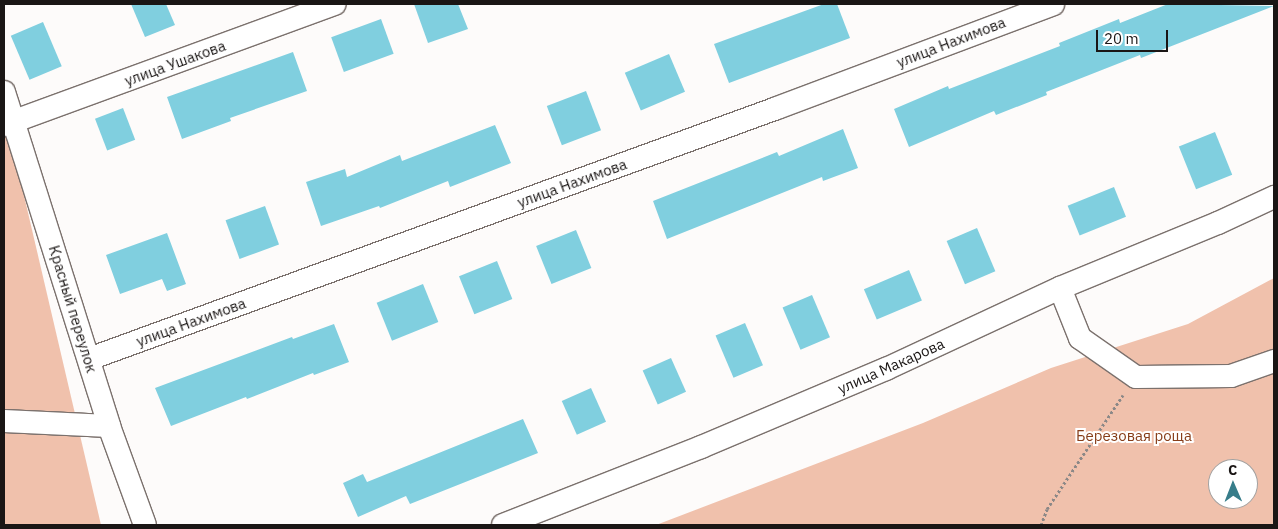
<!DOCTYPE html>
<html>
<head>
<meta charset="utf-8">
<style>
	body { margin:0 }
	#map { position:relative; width:1278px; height:529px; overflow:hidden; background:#fdfbfa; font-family:"IBM Plex Sans",sans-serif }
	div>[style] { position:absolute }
	.green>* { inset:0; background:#f0c1ac }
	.building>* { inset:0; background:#80cfdf; transform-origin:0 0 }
	.path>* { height:3px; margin-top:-1.5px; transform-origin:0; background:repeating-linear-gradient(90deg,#8b8887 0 2.5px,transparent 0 5px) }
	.roads { filter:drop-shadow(1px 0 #7b716d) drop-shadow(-1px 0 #7b716d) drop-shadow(0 1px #7b716d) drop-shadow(0 -1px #7b716d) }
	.minor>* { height:22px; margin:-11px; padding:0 11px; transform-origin:11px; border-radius:11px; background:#fff }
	span { translate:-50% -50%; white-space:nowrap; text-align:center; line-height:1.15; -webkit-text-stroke:4px #fff; paint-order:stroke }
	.street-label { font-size:15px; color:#1a1615 }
	.park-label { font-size:15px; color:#873e1a }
	.frame { position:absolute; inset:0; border:5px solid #1a1615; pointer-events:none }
	.north { position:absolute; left:1208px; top:459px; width:50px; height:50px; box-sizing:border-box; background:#fff; border:1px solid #a3a2a1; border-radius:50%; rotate:359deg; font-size:14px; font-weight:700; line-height:20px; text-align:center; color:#1a1615 }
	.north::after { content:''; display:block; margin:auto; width:18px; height:22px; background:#377d8a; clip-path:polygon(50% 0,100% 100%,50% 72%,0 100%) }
	.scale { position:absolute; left:1096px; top:30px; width:72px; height:22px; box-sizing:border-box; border:2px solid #1a1615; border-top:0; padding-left:6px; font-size:15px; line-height:18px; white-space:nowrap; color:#1a1615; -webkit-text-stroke:4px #fff; paint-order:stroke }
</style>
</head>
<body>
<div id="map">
	<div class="green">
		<div style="clip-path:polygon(4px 130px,22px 187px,101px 525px,4px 525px)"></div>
		<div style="clip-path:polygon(evenodd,1274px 278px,1274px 525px,656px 525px,923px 423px,1051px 368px,1188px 324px,1274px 278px,1218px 469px,1248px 469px,1248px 499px,1218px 499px,1218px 469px)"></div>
	</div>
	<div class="building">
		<div style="clip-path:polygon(131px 4px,166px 4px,175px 25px,145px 37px)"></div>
		<div style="clip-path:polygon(414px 4px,458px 4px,468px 29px,428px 43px)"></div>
		<div style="clip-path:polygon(824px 4px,837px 4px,850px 38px,729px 83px,714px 44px)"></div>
		<div style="clip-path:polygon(1168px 4px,1274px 6px,1141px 58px,1140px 55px,1046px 92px,1047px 95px,996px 115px,994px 111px,909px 147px,894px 109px,948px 86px,949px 89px,1060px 46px,1059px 43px,1119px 19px,1120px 23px)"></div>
		<div style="left:381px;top:19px;width:37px;height:53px;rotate:70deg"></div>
		<div style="left:43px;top:22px;width:48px;height:35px;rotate:67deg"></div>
		<div style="clip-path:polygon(293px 52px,307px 91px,230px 118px,231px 121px,182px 139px,167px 97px)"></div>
		<div style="left:669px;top:54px;width:41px;height:48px;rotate:67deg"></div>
		<div style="left:586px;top:91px;width:42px;height:42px;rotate:69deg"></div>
		<div style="left:123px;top:108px;width:34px;height:30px;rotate:69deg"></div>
		<div style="clip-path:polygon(495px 125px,511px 163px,450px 187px,448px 181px,380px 208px,379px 206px,321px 226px,306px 182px,345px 169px,347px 177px,400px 155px,402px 161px)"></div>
		<div style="clip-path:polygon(843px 129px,858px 168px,823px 181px,822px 177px,667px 239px,653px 201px,777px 152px,779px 156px)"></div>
		<div style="left:1215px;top:132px;width:46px;height:39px;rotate:68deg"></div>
		<div style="left:1114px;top:187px;width:32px;height:50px;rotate:68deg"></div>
		<div style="left:265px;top:206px;width:41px;height:42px;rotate:70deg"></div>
		<div style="left:977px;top:228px;width:47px;height:33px;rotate:67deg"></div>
		<div style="left:576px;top:230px;width:41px;height:43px;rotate:68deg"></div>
		<div style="clip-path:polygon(167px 233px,186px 284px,167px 291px,162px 279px,120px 294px,106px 255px)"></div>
		<div style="left:497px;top:261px;width:41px;height:41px;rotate:68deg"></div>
		<div style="left:909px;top:270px;width:33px;height:49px;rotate:67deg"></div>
		<div style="left:423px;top:284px;width:41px;height:50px;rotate:68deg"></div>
		<div style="left:812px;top:295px;width:46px;height:32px;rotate:67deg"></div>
		<div style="left:745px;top:323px;width:46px;height:32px;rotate:67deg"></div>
		<div style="clip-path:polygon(334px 324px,349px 362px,314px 375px,313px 373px,247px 399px,246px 397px,171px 426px,155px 388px,292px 337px,293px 339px)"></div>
		<div style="left:671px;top:358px;width:37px;height:31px;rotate:66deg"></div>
		<div style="left:591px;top:388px;width:37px;height:32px;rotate:66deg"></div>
		<div style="clip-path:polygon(523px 419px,538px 453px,410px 504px,406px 496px,358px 517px,343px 483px,363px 474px,367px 482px)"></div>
	</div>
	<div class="path">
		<div style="left:1041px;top:525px;width:17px;rotate:-69deg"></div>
		<div style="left:1047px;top:509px;width:137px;rotate:-56.3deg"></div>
	</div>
	<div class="roads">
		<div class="minor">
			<div style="left:4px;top:92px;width:350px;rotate:72.5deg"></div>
			<div style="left:109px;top:426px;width:105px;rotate:70deg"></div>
			<div style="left:4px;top:125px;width:352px;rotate:-20.1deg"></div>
			<div style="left:1060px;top:288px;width:54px;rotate:68.2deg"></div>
			<div style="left:1080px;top:338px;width:68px;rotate:34.9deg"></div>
			<div style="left:1136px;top:377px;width:95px;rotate:-0.6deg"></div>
			<div style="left:1231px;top:376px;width:46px;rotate:-19.2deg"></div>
			<div style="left:89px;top:359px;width:732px;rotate:-20.04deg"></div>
			<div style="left:777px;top:108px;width:295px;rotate:-20.6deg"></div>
			<div style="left:4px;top:421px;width:105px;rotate:2.7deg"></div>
			<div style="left:503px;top:525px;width:213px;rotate:-21.5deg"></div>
			<div style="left:701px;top:447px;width:201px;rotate:-22.9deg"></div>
			<div style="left:886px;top:369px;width:192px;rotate:-25deg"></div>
			<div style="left:1060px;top:288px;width:171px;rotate:-22.4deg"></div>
			<div style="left:1218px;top:223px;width:62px;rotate:-24.9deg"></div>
		</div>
	</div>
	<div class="street-label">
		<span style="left:951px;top:42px;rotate:-21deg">улица Нахимова</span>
		<span style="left:175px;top:63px;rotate:-20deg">улица Ушакова</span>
		<span style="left:572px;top:183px;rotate:-20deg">улица Нахимова</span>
		<span style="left:73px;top:309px;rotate:73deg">Красный переулок</span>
		<span style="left:191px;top:322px;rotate:-20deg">улица Нахимова</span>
		<span style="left:891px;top:366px;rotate:-24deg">улица Макарова</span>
	</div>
	<div class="park-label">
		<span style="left:1134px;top:436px">Березовая роща</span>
	</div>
	<div class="frame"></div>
	<div class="north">С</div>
	<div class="scale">20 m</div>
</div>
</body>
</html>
